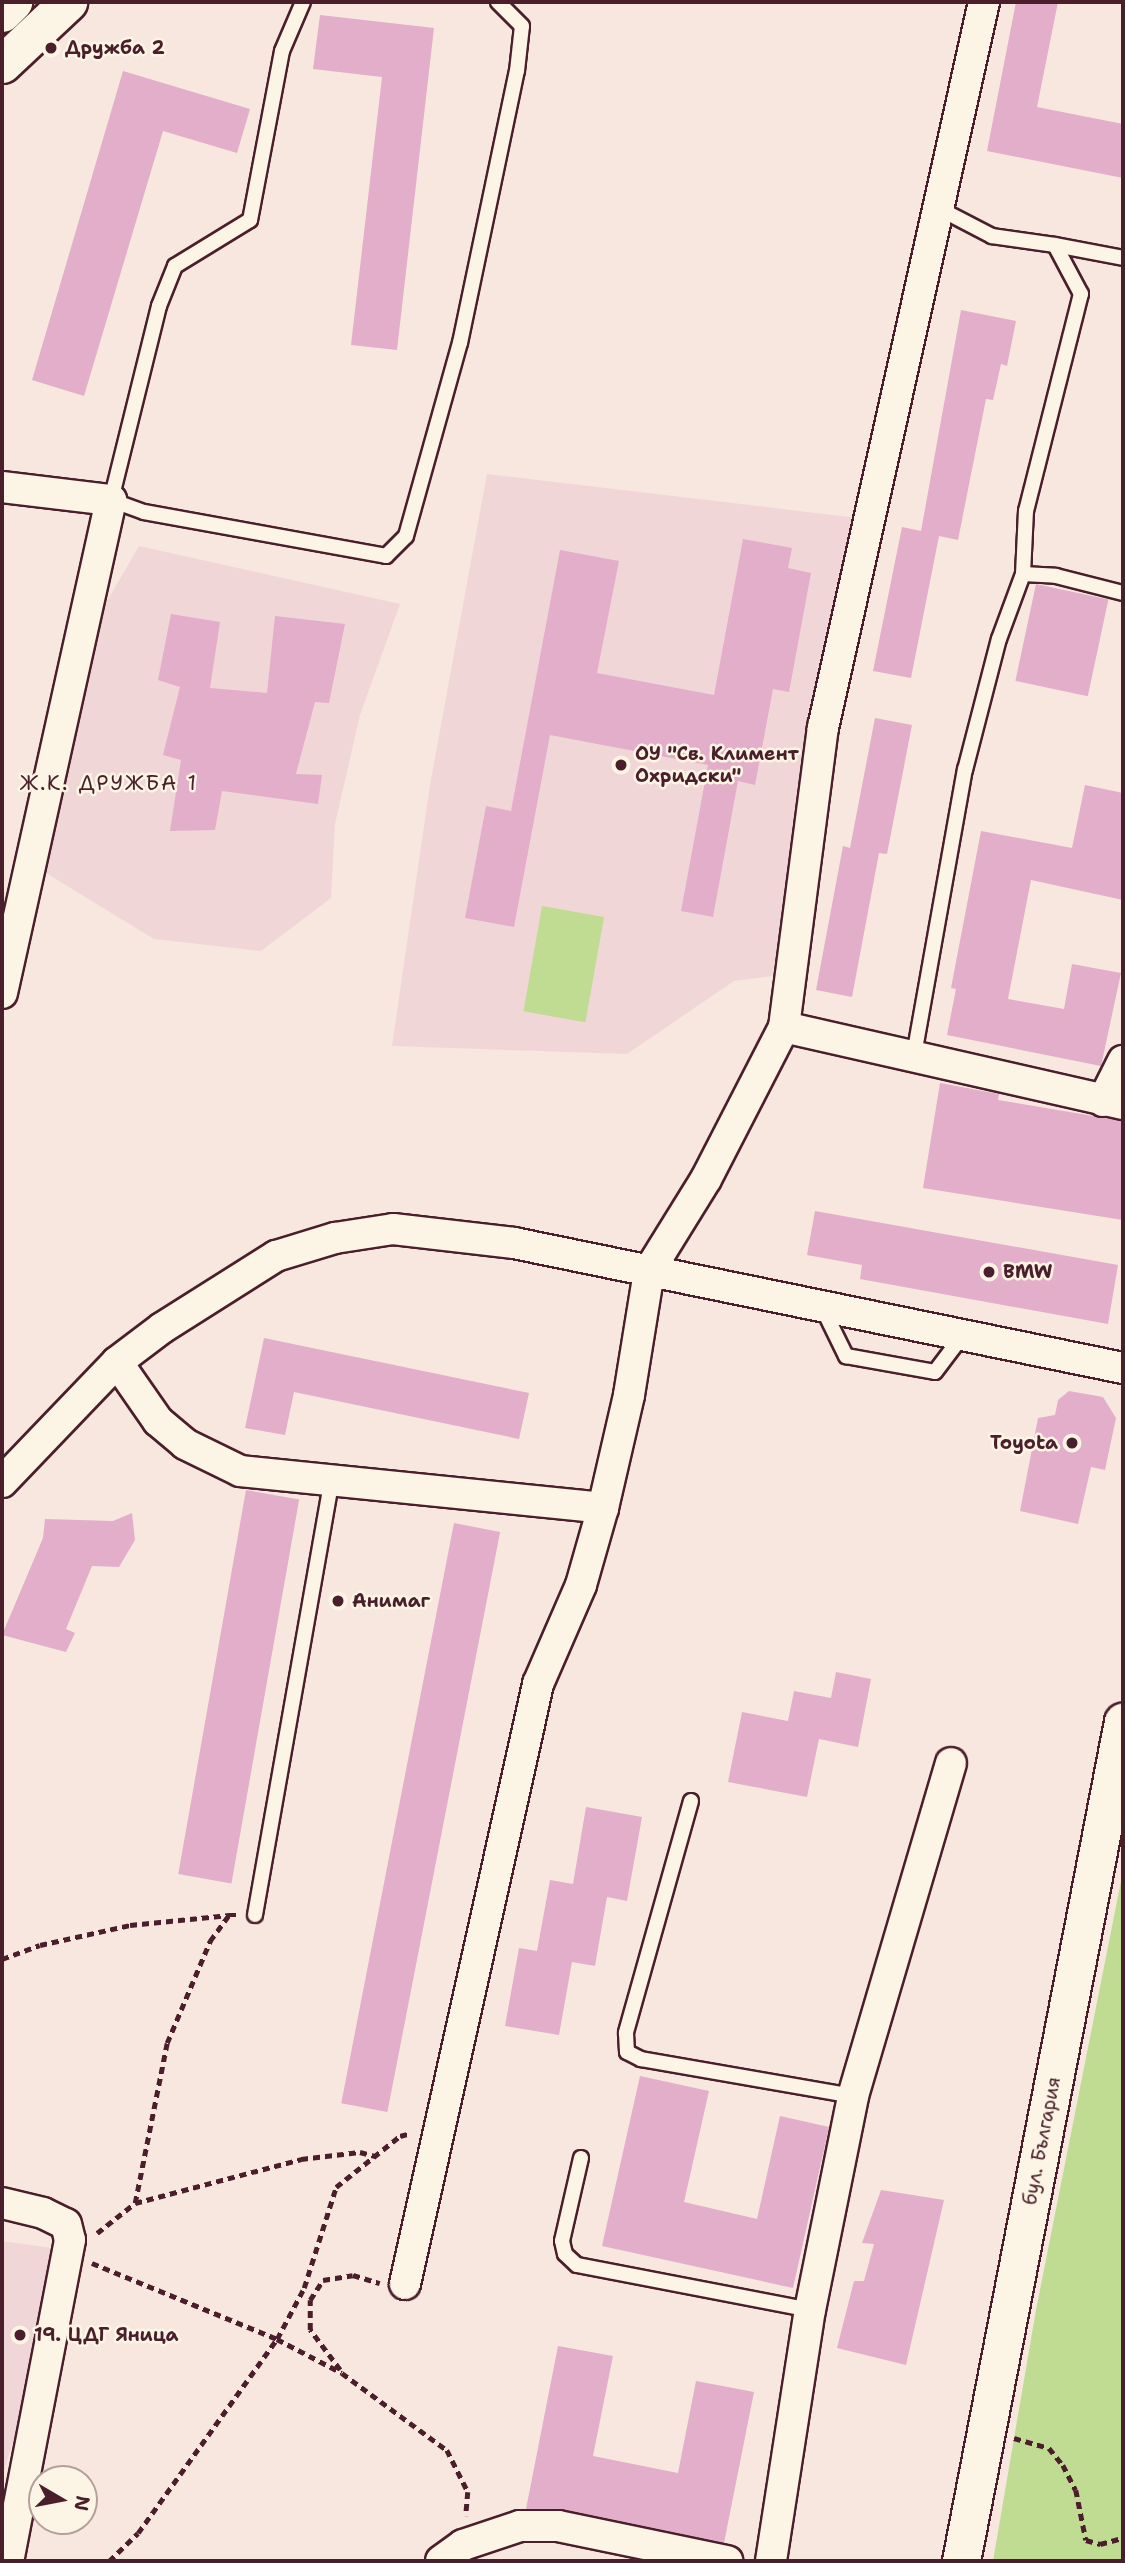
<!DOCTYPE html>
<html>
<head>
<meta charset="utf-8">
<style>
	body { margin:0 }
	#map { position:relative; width:1125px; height:2563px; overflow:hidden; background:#f7e7df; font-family:"Shantell Sans",sans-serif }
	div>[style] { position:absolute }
	.built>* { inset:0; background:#f1d6d8 }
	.green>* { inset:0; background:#c0dc93; transform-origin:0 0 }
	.building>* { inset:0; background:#e3aec9; transform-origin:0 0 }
	.path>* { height:4.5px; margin-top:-2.25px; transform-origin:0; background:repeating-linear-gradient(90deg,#4a1f2b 0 7px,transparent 0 12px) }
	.roads { filter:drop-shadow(2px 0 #4a1f2b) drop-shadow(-2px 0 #4a1f2b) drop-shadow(0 2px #4a1f2b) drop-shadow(0 -2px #4a1f2b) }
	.service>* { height:14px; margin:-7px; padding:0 7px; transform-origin:7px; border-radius:7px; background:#fcf5e5 }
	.minor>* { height:30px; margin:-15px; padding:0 15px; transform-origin:15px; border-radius:15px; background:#fcf5e5 }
	.tertiary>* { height:37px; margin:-18.5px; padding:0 18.5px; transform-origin:18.5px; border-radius:18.5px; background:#fcf5e5 }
	.dots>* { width:19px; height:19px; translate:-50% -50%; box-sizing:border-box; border:4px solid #fcf5e5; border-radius:50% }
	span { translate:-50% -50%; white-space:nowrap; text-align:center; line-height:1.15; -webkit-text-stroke:5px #fcf5e5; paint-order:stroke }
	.poi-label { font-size:19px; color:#4a1f2b; font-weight:700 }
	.left { translate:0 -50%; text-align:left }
	.right { translate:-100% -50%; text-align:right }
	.street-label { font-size:19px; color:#4a1f2b }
	.neighbourhood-label { font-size:21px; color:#4a1f2b; letter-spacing:2px }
	.frame { position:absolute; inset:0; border:4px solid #4a1f2b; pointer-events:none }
	.north { position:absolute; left:28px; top:2465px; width:70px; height:70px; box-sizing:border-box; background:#fcf5e5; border:2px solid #b59f9b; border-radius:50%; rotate:100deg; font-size:19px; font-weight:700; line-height:28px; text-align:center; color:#4a1f2b }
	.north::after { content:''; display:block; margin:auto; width:24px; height:32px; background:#4a1f2b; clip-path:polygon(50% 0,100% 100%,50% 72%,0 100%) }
</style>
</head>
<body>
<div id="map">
	<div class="built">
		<div style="clip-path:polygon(487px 474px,858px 518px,772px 976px,734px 981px,627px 1054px,392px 1046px,430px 785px)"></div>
		<div style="clip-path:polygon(139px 546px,400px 604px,360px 715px,335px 824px,331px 898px,261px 951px,154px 939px,41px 870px,95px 622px)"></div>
		<div style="clip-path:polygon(2px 2241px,58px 2249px,20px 2420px,2px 2476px)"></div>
	</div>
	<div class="green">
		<div style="left:542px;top:906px;width:63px;height:107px;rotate:10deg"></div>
		<div style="clip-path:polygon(1123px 1871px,1123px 2561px,993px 2561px,1036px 2310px)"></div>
	</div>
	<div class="building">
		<div style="clip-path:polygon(1016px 2px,1058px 2px,1037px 107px,1123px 124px,1123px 178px,987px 151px)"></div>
		<div style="clip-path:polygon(320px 15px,434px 28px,397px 350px,351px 345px,382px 77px,313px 69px)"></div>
		<div style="clip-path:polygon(123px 71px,250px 109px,237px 153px,163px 131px,84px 396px,32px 380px)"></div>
		<div style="clip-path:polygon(961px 310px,1016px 321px,1007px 366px,1001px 364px,993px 400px,986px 399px,958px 540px,939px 536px,911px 678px,873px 671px,902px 527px,921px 531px)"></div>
		<div style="clip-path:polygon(743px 539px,792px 548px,788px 568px,811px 573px,789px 692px,773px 689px,755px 785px,738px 781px,713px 917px,681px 911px,708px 765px,550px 735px,514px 927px,465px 918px,486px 806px,511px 811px,560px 550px,619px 561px,597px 673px,714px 695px)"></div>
		<div style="left:1036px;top:584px;width:74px;height:99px;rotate:12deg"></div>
		<div style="clip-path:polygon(171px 614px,220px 622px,210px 688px,267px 693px,275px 616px,345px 624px,329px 703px,315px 702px,296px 774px,322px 775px,318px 804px,222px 791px,215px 830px,170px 831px,181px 760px,163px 755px,180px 687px,158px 680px)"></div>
		<div style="clip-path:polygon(875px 718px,912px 725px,887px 854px,879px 853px,852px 997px,816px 990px,843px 846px,850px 848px)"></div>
		<div style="clip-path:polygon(1085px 785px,1123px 793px,1123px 900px,1031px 880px,1008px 999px,1064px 1009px,1072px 964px,1121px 973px,1101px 1066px,947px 1035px,956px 989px,951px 988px,981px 831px,1072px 848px)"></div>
		<div style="clip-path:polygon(940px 1083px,999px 1094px,998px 1100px,1123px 1121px,1123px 1220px,923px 1188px)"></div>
		<div style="clip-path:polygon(815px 1211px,1118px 1265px,1108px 1324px,860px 1279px,862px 1265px,807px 1255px)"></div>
		<div style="clip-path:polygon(264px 1338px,529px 1393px,519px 1439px,294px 1392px,285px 1435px,245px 1428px)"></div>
		<div style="clip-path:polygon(1069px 1391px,1103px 1397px,1116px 1418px,1105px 1470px,1091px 1467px,1078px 1524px,1020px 1511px,1038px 1418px,1055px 1415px,1058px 1400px)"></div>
		<div style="left:246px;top:1490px;width:54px;height:390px;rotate:10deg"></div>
		<div style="clip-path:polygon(132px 1513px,135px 1540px,119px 1567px,92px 1566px,66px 1629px,75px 1633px,66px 1652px,2px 1635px,43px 1538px,45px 1519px,113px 1521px)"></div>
		<div style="left:454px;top:1523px;width:47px;height:591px;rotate:11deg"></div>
		<div style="clip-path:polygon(836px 1672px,871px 1679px,858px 1747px,819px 1739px,807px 1797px,728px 1782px,742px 1712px,788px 1721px,794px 1691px,831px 1698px)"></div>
		<div style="clip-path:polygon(586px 1807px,642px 1817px,627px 1901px,607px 1897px,595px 1966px,572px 1962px,559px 2035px,505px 2026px,519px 1948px,537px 1951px,550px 1880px,573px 1884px)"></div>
		<div style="clip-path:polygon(640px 2076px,709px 2091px,684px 2202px,757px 2219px,780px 2116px,829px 2127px,793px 2288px,602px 2246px)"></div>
		<div style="clip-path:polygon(881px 2190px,944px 2200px,906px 2365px,837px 2348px,854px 2281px,864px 2281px,874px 2244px,862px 2243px)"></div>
		<div style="clip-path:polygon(558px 2346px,613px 2356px,593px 2456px,678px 2473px,696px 2381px,754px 2392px,724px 2543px,561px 2509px,526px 2509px)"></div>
	</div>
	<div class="path">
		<div style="left:2px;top:1959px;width:40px;rotate:-20.2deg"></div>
		<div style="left:40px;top:1945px;width:92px;rotate:-12.5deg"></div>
		<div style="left:130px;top:1925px;width:100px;rotate:-5.8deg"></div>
		<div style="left:135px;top:2203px;width:163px;rotate:-78.7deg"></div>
		<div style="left:167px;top:2043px;width:111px;rotate:-67.1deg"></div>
		<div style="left:210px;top:1941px;width:32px;rotate:-54deg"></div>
		<div style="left:229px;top:1915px;width:7px"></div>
		<div style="left:97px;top:2233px;width:48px;rotate:-38.3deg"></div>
		<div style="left:135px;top:2203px;width:172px;rotate:-14.8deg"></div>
		<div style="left:301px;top:2159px;width:59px;rotate:-6.8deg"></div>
		<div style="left:360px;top:2152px;width:16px;rotate:15deg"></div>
		<div style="left:92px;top:2263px;width:200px;rotate:22.3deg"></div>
		<div style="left:277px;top:2339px;width:73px;rotate:27.6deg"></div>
		<div style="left:342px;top:2373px;width:130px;rotate:36.3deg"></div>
		<div style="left:447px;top:2450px;width:47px;rotate:63.4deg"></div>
		<div style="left:468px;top:2492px;width:24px;rotate:95deg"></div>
		<div style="left:340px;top:2370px;width:50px;rotate:-126.9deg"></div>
		<div style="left:310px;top:2330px;width:30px;rotate:-90deg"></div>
		<div style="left:310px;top:2300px;width:24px;rotate:-57deg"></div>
		<div style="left:323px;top:2280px;width:30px;rotate:-9deg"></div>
		<div style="left:353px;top:2275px;width:28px;rotate:17deg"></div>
		<div style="left:1014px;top:2438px;width:36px;rotate:16deg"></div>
		<div style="left:1049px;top:2448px;width:22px;rotate:51deg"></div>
		<div style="left:1063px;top:2465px;width:28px;rotate:63deg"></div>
		<div style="left:1076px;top:2490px;width:51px;rotate:78.7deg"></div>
		<div style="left:1086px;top:2540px;width:15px;rotate:16deg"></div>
		<div style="left:1100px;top:2544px;width:24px;rotate:-15deg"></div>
		<div style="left:109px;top:2561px;width:40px;rotate:-44deg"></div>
		<div style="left:138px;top:2533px;width:239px;rotate:-54.4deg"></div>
		<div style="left:277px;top:2339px;width:58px;rotate:-62.1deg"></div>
		<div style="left:304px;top:2288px;width:106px;rotate:-72.4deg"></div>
		<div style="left:336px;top:2187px;width:82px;rotate:-38.6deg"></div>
		<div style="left:400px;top:2136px;width:11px;rotate:-15deg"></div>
	</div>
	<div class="roads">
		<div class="service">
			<div style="left:303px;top:2px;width:53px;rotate:113.2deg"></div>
			<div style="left:282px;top:51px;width:172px;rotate:100.7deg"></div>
			<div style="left:250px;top:220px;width:88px;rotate:148.5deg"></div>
			<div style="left:175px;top:266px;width:43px;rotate:111.8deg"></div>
			<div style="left:159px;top:306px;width:200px;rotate:103.9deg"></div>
			<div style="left:111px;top:500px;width:35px;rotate:20deg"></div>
			<div style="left:144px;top:512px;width:246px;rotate:10.3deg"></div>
			<div style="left:386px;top:556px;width:28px;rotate:-45deg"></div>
			<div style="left:406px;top:536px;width:200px;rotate:-74.4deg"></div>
			<div style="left:460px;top:343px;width:278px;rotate:-78.2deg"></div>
			<div style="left:517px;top:71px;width:45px;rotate:-83.7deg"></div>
			<div style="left:522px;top:26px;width:34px;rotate:-135deg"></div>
			<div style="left:1055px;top:245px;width:69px;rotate:10.8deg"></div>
			<div style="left:1023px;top:574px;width:33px;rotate:3deg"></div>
			<div style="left:1056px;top:576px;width:69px;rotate:14.2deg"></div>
			<div style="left:914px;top:1055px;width:290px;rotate:-79.9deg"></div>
			<div style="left:965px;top:770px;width:135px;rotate:-75.5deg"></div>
			<div style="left:999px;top:639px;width:69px;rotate:-69.7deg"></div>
			<div style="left:1023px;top:574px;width:63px;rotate:-87.3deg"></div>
			<div style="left:1026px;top:511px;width:224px;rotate:-75.8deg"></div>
			<div style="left:1081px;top:294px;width:55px;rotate:-118deg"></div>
			<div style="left:1055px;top:245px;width:64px;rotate:-171.9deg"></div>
			<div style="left:992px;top:236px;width:59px;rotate:-152.6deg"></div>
			<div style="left:822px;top:1307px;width:55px;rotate:63.9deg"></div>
			<div style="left:846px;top:1356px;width:90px;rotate:10.2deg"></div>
			<div style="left:935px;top:1372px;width:46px;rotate:-52.9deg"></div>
			<div style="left:691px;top:1801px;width:241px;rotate:105.7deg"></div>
			<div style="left:626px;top:2033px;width:19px;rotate:87deg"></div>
			<div style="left:627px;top:2052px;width:16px;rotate:27deg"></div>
			<div style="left:641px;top:2059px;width:215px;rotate:9.9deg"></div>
			<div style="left:255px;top:1915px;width:439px;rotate:-80deg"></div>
			<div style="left:581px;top:2158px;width:85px;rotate:102.9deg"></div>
			<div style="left:562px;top:2241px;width:13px;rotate:77deg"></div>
			<div style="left:565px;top:2254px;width:16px;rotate:43deg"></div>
			<div style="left:577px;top:2265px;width:237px;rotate:10.9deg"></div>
		</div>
		<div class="minor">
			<div style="left:2px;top:487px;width:110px;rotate:6.8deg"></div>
			<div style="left:111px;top:500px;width:505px;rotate:102.47deg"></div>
			<div style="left:784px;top:1027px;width:348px;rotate:12.8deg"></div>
			<div style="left:1103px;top:1101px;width:45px;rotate:-63.4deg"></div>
			<div style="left:117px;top:1362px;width:72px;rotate:55.2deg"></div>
			<div style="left:158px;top:1421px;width:35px;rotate:40deg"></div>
			<div style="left:185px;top:1444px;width:61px;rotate:26.1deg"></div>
			<div style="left:240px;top:1471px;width:365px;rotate:5.8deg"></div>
			<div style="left:2px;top:1482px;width:166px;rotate:-46.2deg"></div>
			<div style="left:117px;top:1362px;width:56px;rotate:-37.1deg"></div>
			<div style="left:162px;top:1328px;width:135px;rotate:-32.3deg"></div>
			<div style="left:276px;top:1256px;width:62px;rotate:-17deg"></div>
			<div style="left:335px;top:1238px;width:59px;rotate:-8.8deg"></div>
			<div style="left:393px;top:1229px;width:122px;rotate:6.6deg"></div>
			<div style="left:514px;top:1243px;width:622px;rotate:11.6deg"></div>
			<div style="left:2px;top:2203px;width:42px;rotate:13.7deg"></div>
			<div style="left:43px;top:2213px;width:25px;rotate:26deg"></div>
			<div style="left:66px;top:2224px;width:16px;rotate:76deg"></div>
			<div style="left:70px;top:2240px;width:327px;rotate:100.9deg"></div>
			<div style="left:405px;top:2284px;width:615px;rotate:-77.5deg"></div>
			<div style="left:538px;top:1684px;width:108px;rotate:-66.5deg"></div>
			<div style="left:581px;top:1585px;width:80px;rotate:-74.1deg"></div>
			<div style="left:603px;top:1508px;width:116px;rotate:-77deg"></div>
			<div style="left:629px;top:1395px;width:126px;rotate:-80.8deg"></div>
			<div style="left:649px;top:1271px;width:108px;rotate:-58.2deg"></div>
			<div style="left:706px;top:1179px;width:171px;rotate:-62.8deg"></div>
			<div style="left:784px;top:1027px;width:302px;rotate:-82.6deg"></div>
			<div style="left:823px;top:728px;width:744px;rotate:-77.5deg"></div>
			<div style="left:441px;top:2561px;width:27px;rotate:-36deg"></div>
			<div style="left:463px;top:2545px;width:60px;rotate:-18.4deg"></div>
			<div style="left:520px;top:2526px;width:38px"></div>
			<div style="left:558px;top:2526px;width:173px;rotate:11.7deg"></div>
			<div style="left:771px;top:2561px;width:254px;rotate:-81.2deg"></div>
			<div style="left:810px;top:2310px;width:218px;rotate:-78.6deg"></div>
			<div style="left:853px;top:2096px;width:347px;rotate:-73.6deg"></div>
		</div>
		<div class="tertiary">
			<div style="left:2px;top:13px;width:16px;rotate:-45deg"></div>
			<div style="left:2px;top:64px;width:91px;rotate:-43.2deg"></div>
			<div style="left:961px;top:2561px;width:855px;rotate:-79.08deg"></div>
		</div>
	</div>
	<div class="dots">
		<div style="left:51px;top:48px;background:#4a1f2b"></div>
		<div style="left:621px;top:765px;background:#4a1f2b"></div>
		<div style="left:989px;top:1272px;background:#4a1f2b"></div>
		<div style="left:1072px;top:1443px;background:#4a1f2b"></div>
		<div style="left:338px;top:1601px;background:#4a1f2b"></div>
		<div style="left:20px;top:2335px;background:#4a1f2b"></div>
	</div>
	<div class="poi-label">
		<span class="left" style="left:65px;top:48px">Дружба 2</span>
		<span class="left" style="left:635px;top:765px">ОУ "Св. Климент<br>Охридски"</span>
		<span class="left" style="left:1003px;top:1272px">BMW</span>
		<span class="right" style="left:1058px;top:1443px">Toyota</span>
		<span class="left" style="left:352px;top:1601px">Анимаг</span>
		<span class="left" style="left:34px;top:2335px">19. ЦДГ Яница</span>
	</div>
	<div class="street-label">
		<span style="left:1042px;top:2141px;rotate:-79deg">бул. България</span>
	</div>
	<div class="neighbourhood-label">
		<span style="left:109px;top:783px">Ж.К. ДРУЖБА 1</span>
	</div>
	<div class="frame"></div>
	<div class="north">N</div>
</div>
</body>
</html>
